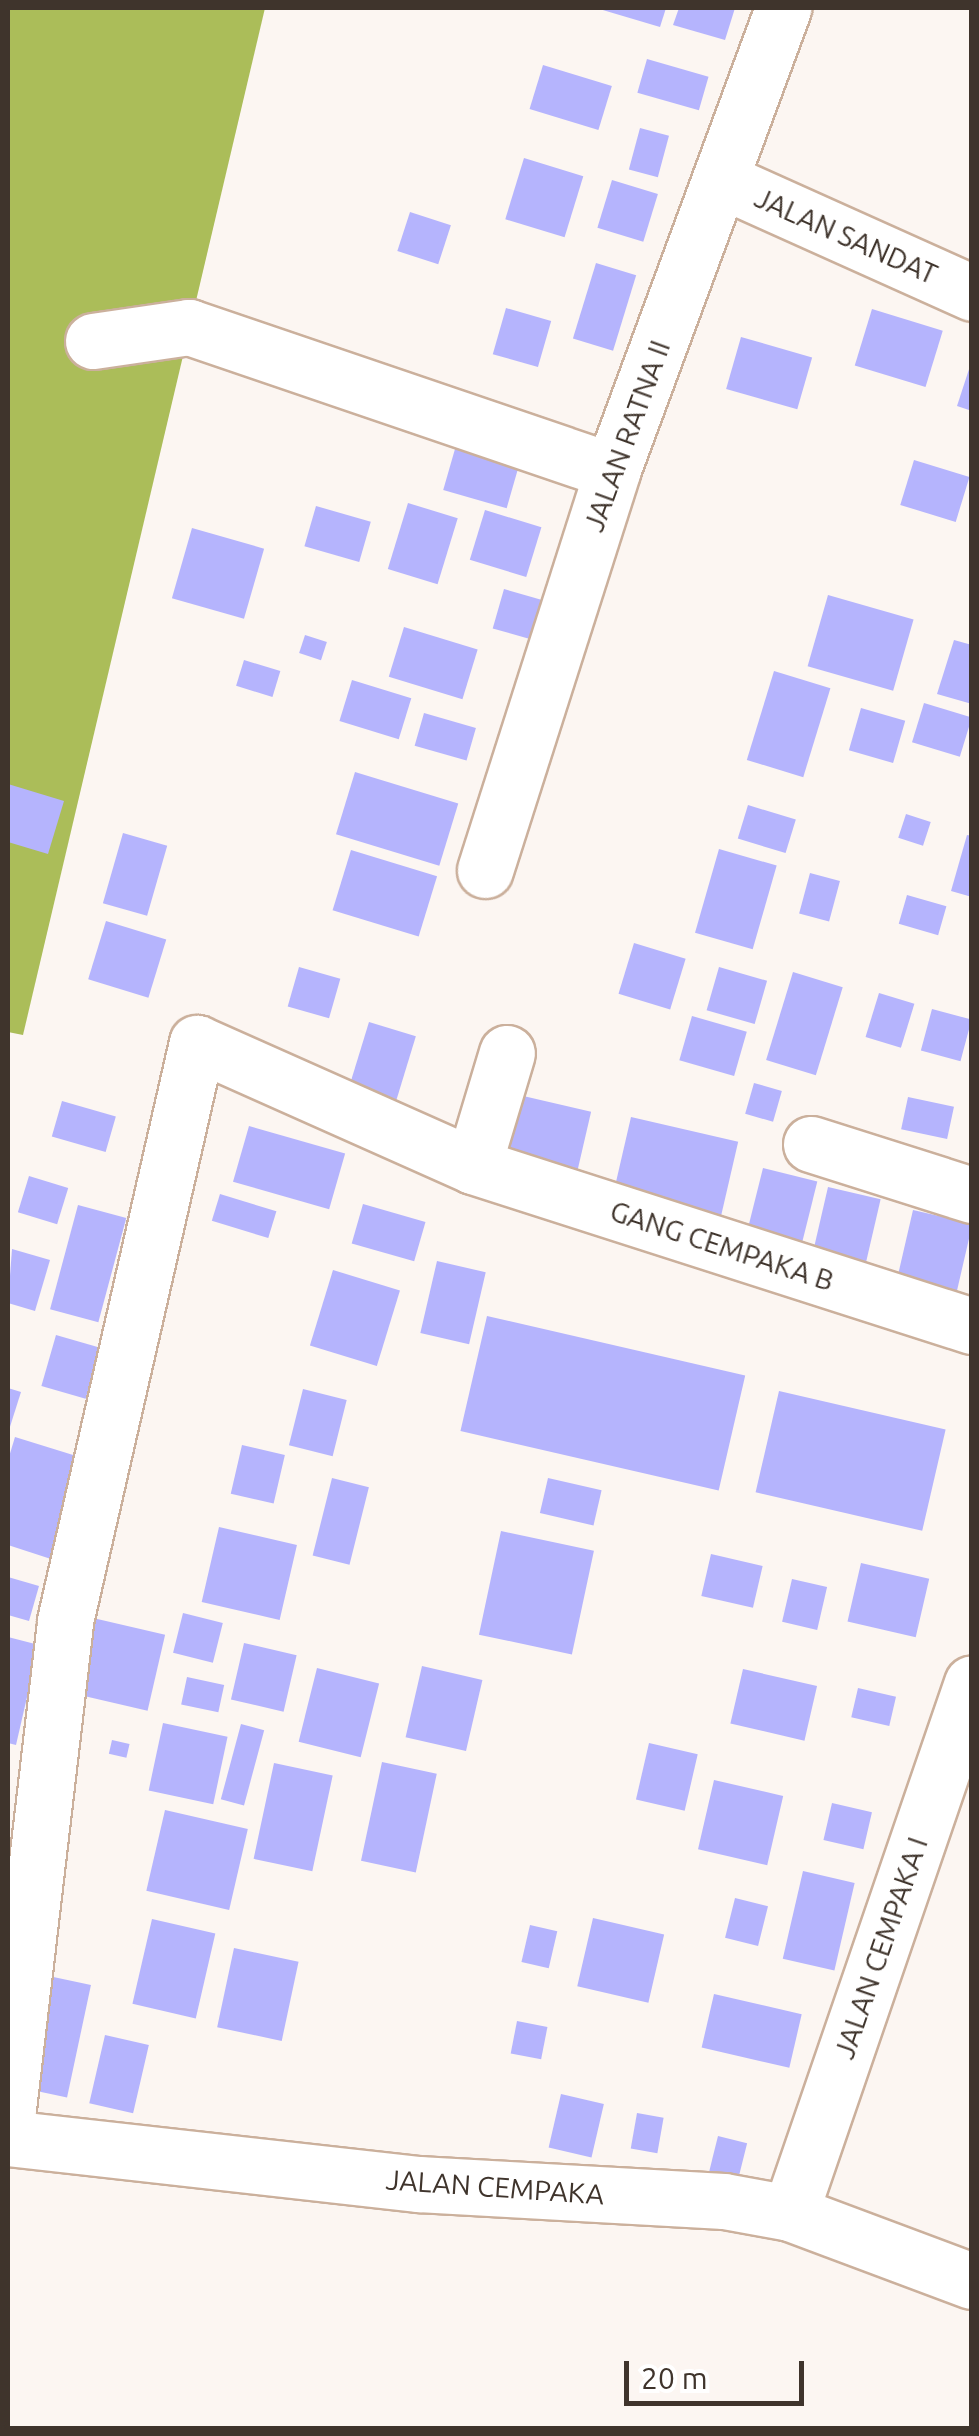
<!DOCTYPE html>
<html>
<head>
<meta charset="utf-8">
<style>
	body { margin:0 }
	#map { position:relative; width:979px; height:2436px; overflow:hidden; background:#fcf6f2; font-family:Ubuntu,sans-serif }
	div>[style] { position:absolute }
	.forest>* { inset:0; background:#abbd59 }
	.building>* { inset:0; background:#b5b4fd; transform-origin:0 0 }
	.roads { filter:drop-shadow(2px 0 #cbb09c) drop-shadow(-2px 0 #cbb09c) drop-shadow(0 2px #cbb09c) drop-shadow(0 -2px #cbb09c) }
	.minor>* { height:55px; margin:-27.5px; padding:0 27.5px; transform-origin:27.5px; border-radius:27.5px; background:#fff }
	span { translate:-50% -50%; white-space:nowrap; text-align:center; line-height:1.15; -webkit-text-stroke:8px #fff; paint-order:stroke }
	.street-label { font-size:28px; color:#3f342c }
	.frame { position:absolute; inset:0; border:10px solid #3f342c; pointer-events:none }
	.scale { position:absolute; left:624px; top:2361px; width:180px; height:45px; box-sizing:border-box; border:5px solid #3f342c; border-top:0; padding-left:12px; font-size:30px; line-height:35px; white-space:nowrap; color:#3f342c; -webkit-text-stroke:8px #fff; paint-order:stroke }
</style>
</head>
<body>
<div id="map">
	<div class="forest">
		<div style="clip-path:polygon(8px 8px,265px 8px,23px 1035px,8px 1032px)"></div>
	</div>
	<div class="building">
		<div style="clip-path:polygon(596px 8px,666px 8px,660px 27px)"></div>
		<div style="clip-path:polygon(679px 8px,735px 8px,725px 40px,673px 25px)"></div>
		<div style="left:647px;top:59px;width:64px;height:35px;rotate:16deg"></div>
		<div style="left:543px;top:65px;width:72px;height:46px;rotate:17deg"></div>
		<div style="left:640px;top:128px;width:30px;height:43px;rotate:15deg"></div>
		<div style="left:524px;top:158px;width:62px;height:64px;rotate:17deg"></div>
		<div style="left:612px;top:180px;width:48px;height:50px;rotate:17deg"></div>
		<div style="left:410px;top:212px;width:43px;height:41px;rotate:18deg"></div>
		<div style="left:596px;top:263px;width:42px;height:79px;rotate:17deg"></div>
		<div style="left:506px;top:308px;width:47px;height:48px;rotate:16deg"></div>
		<div style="left:872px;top:309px;width:74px;height:59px;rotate:17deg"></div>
		<div style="left:741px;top:337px;width:74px;height:54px;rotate:16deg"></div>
		<div style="clip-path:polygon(972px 360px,972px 411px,957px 406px)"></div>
		<div style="left:457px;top:442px;width:66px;height:50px;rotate:16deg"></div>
		<div style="left:914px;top:460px;width:58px;height:47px;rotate:17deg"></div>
		<div style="left:408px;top:503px;width:52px;height:69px;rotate:17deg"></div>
		<div style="left:316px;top:506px;width:57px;height:42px;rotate:16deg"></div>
		<div style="left:485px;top:510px;width:59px;height:52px;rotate:17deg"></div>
		<div style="left:192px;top:528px;width:75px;height:73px;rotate:16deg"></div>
		<div style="left:504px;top:589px;width:46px;height:41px;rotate:16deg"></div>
		<div style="left:828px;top:595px;width:89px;height:74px;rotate:16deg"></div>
		<div style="left:404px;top:627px;width:77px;height:52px;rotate:17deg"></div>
		<div style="left:305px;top:635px;width:23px;height:19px;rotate:18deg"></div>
		<div style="clip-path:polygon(954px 640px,972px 645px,972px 704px,937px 694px)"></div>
		<div style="left:244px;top:660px;width:38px;height:27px;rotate:17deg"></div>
		<div style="left:774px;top:671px;width:59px;height:93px;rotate:17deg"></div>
		<div style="left:352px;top:680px;width:62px;height:43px;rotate:17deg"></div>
		<div style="left:924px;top:703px;width:50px;height:41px;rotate:17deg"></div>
		<div style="left:861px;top:708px;width:46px;height:44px;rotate:16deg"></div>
		<div style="left:424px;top:713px;width:54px;height:34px;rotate:16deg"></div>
		<div style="left:355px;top:772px;width:108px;height:65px;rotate:17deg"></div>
		<div style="clip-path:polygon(8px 784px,64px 801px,48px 854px,8px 842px)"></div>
		<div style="left:748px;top:805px;width:50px;height:35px;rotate:17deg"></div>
		<div style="left:906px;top:814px;width:26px;height:25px;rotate:18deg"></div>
		<div style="left:123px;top:833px;width:46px;height:73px;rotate:16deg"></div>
		<div style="clip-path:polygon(967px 835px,972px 836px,972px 897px,951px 891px)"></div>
		<div style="left:719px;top:849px;width:60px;height:87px;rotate:16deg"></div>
		<div style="left:351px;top:850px;width:90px;height:63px;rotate:17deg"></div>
		<div style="left:810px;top:873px;width:31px;height:42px;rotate:15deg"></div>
		<div style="left:907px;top:895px;width:41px;height:30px;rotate:16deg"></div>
		<div style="left:106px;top:921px;width:63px;height:61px;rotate:17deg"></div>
		<div style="left:634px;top:943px;width:54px;height:53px;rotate:17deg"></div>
		<div style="left:299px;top:967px;width:43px;height:41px;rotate:16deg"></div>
		<div style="left:719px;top:967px;width:50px;height:45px;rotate:16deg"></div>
		<div style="left:793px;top:972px;width:52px;height:92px;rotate:17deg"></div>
		<div style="left:879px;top:993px;width:37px;height:46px;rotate:17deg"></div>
		<div style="left:932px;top:1009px;width:41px;height:43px;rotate:15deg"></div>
		<div style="left:692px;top:1016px;width:57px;height:46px;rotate:16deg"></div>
		<div style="left:369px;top:1022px;width:49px;height:66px;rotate:17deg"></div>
		<div style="left:754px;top:1083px;width:29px;height:32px;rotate:16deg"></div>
		<div style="left:519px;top:1095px;width:74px;height:81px;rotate:13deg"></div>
		<div style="left:908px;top:1097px;width:47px;height:33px;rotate:12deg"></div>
		<div style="left:62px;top:1101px;width:56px;height:37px;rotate:16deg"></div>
		<div style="left:631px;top:1117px;width:110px;height:88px;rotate:13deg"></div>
		<div style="left:249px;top:1126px;width:100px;height:58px;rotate:16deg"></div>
		<div style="left:763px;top:1168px;width:56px;height:75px;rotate:14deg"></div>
		<div style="left:29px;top:1176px;width:41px;height:38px;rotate:17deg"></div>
		<div style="left:828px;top:1187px;width:54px;height:72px;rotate:13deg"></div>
		<div style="left:220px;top:1194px;width:59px;height:28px;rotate:17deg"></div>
		<div style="left:363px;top:1204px;width:65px;height:41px;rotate:16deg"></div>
		<div style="left:78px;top:1205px;width:50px;height:108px;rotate:15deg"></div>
		<div style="left:913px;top:1210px;width:61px;height:71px;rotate:13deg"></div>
		<div style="clip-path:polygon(12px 1249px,50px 1260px,35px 1311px,8px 1303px)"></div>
		<div style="left:437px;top:1261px;width:50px;height:74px;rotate:13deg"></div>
		<div style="left:333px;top:1270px;width:70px;height:79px;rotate:17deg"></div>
		<div style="left:487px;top:1316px;width:265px;height:118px;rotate:13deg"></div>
		<div style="left:56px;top:1335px;width:46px;height:53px;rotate:16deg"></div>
		<div style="clip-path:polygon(8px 1388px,21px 1392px,8px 1433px)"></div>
		<div style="left:303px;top:1389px;width:45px;height:58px;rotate:14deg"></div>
		<div style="left:779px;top:1391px;width:171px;height:104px;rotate:13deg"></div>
		<div style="clip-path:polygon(15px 1437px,86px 1459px,54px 1560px,8px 1545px,8px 1460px)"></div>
		<div style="left:242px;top:1445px;width:44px;height:50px;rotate:13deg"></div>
		<div style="left:332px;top:1478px;width:38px;height:80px;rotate:14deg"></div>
		<div style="left:548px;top:1478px;width:55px;height:36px;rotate:13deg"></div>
		<div style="left:219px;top:1527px;width:80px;height:77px;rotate:13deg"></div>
		<div style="left:501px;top:1531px;width:95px;height:106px;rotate:12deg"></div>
		<div style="left:711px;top:1554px;width:53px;height:43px;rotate:13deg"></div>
		<div style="left:861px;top:1563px;width:70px;height:60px;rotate:13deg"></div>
		<div style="clip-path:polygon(8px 1577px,39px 1586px,29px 1621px,8px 1615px)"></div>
		<div style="left:792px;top:1579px;width:36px;height:44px;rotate:13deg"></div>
		<div style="left:183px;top:1613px;width:41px;height:41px;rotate:14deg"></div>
		<div style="left:93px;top:1618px;width:74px;height:78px;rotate:13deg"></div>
		<div style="clip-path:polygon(8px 1637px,39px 1645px,16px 1745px,8px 1743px)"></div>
		<div style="left:244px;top:1643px;width:54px;height:58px;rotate:13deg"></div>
		<div style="left:422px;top:1666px;width:62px;height:73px;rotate:13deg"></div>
		<div style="left:317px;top:1668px;width:64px;height:76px;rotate:14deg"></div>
		<div style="left:743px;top:1669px;width:76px;height:56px;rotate:13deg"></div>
		<div style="left:187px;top:1677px;width:38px;height:28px;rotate:12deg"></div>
		<div style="left:858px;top:1688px;width:39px;height:30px;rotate:13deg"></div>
		<div style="left:163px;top:1723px;width:66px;height:69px;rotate:12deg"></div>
		<div style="left:241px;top:1724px;width:24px;height:78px;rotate:15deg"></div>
		<div style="left:112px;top:1740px;width:18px;height:14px;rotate:13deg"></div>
		<div style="left:649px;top:1743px;width:50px;height:58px;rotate:13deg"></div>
		<div style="left:382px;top:1762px;width:56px;height:101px;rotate:12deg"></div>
		<div style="left:274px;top:1763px;width:60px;height:98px;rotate:12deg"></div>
		<div style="left:714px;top:1780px;width:71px;height:71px;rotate:13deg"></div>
		<div style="left:832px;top:1803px;width:41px;height:38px;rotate:13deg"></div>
		<div style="left:165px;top:1810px;width:85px;height:83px;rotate:13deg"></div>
		<div style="left:803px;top:1871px;width:53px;height:90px;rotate:13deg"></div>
		<div style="left:735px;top:1898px;width:34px;height:41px;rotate:14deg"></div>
		<div style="left:593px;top:1918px;width:73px;height:70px;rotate:13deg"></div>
		<div style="left:152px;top:1919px;width:65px;height:87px;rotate:13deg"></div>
		<div style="left:530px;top:1925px;width:28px;height:38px;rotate:13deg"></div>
		<div style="left:234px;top:1948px;width:66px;height:81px;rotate:12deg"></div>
		<div style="left:44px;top:1975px;width:48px;height:115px;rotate:12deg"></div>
		<div style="left:714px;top:1994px;width:90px;height:55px;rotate:13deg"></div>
		<div style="left:517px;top:2021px;width:31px;height:33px;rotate:11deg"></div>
		<div style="left:105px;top:2035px;width:45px;height:70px;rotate:13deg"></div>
		<div style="left:561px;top:2094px;width:44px;height:55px;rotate:13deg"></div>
		<div style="left:637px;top:2113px;width:27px;height:36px;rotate:10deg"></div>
		<div style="left:718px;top:2136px;width:30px;height:37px;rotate:14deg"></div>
	</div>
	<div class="roads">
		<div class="minor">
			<div style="left:721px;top:180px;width:275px;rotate:24.2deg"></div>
			<div style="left:93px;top:341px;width:97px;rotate:-8.3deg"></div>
			<div style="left:189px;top:327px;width:447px;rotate:18.8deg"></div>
			<div style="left:485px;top:870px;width:419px;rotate:-72.3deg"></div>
			<div style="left:612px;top:471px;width:494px;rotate:-69.7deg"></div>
			<div style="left:811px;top:1144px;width:169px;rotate:17.6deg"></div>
			<div style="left:473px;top:1166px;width:524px;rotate:17.78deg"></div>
			<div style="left:8px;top:2108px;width:490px;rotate:-83.3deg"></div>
			<div style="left:65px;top:1621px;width:593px;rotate:-77.14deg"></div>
			<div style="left:197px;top:1043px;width:302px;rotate:24deg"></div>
			<div style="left:473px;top:1166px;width:118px;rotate:-73.3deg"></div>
			<div style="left:8px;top:2138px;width:413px;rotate:6.4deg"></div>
			<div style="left:418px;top:2184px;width:306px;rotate:3.2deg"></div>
			<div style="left:724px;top:2201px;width:67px;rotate:10.3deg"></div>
			<div style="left:790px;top:2213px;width:194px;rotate:20.5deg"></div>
			<div style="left:790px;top:2213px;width:560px;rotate:-71.05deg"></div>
		</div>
	</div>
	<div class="street-label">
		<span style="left:846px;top:236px;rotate:24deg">JALAN SANDAT</span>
		<span style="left:627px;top:436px;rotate:-70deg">JALAN RATNA II</span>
		<span style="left:722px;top:1246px;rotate:18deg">GANG CEMPAKA B</span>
		<span style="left:881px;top:1948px;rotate:-71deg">JALAN CEMPAKA I</span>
		<span style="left:495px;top:2187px;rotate:4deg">JALAN CEMPAKA</span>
	</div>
	<div class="frame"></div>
	<div class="scale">20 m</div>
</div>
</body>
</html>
